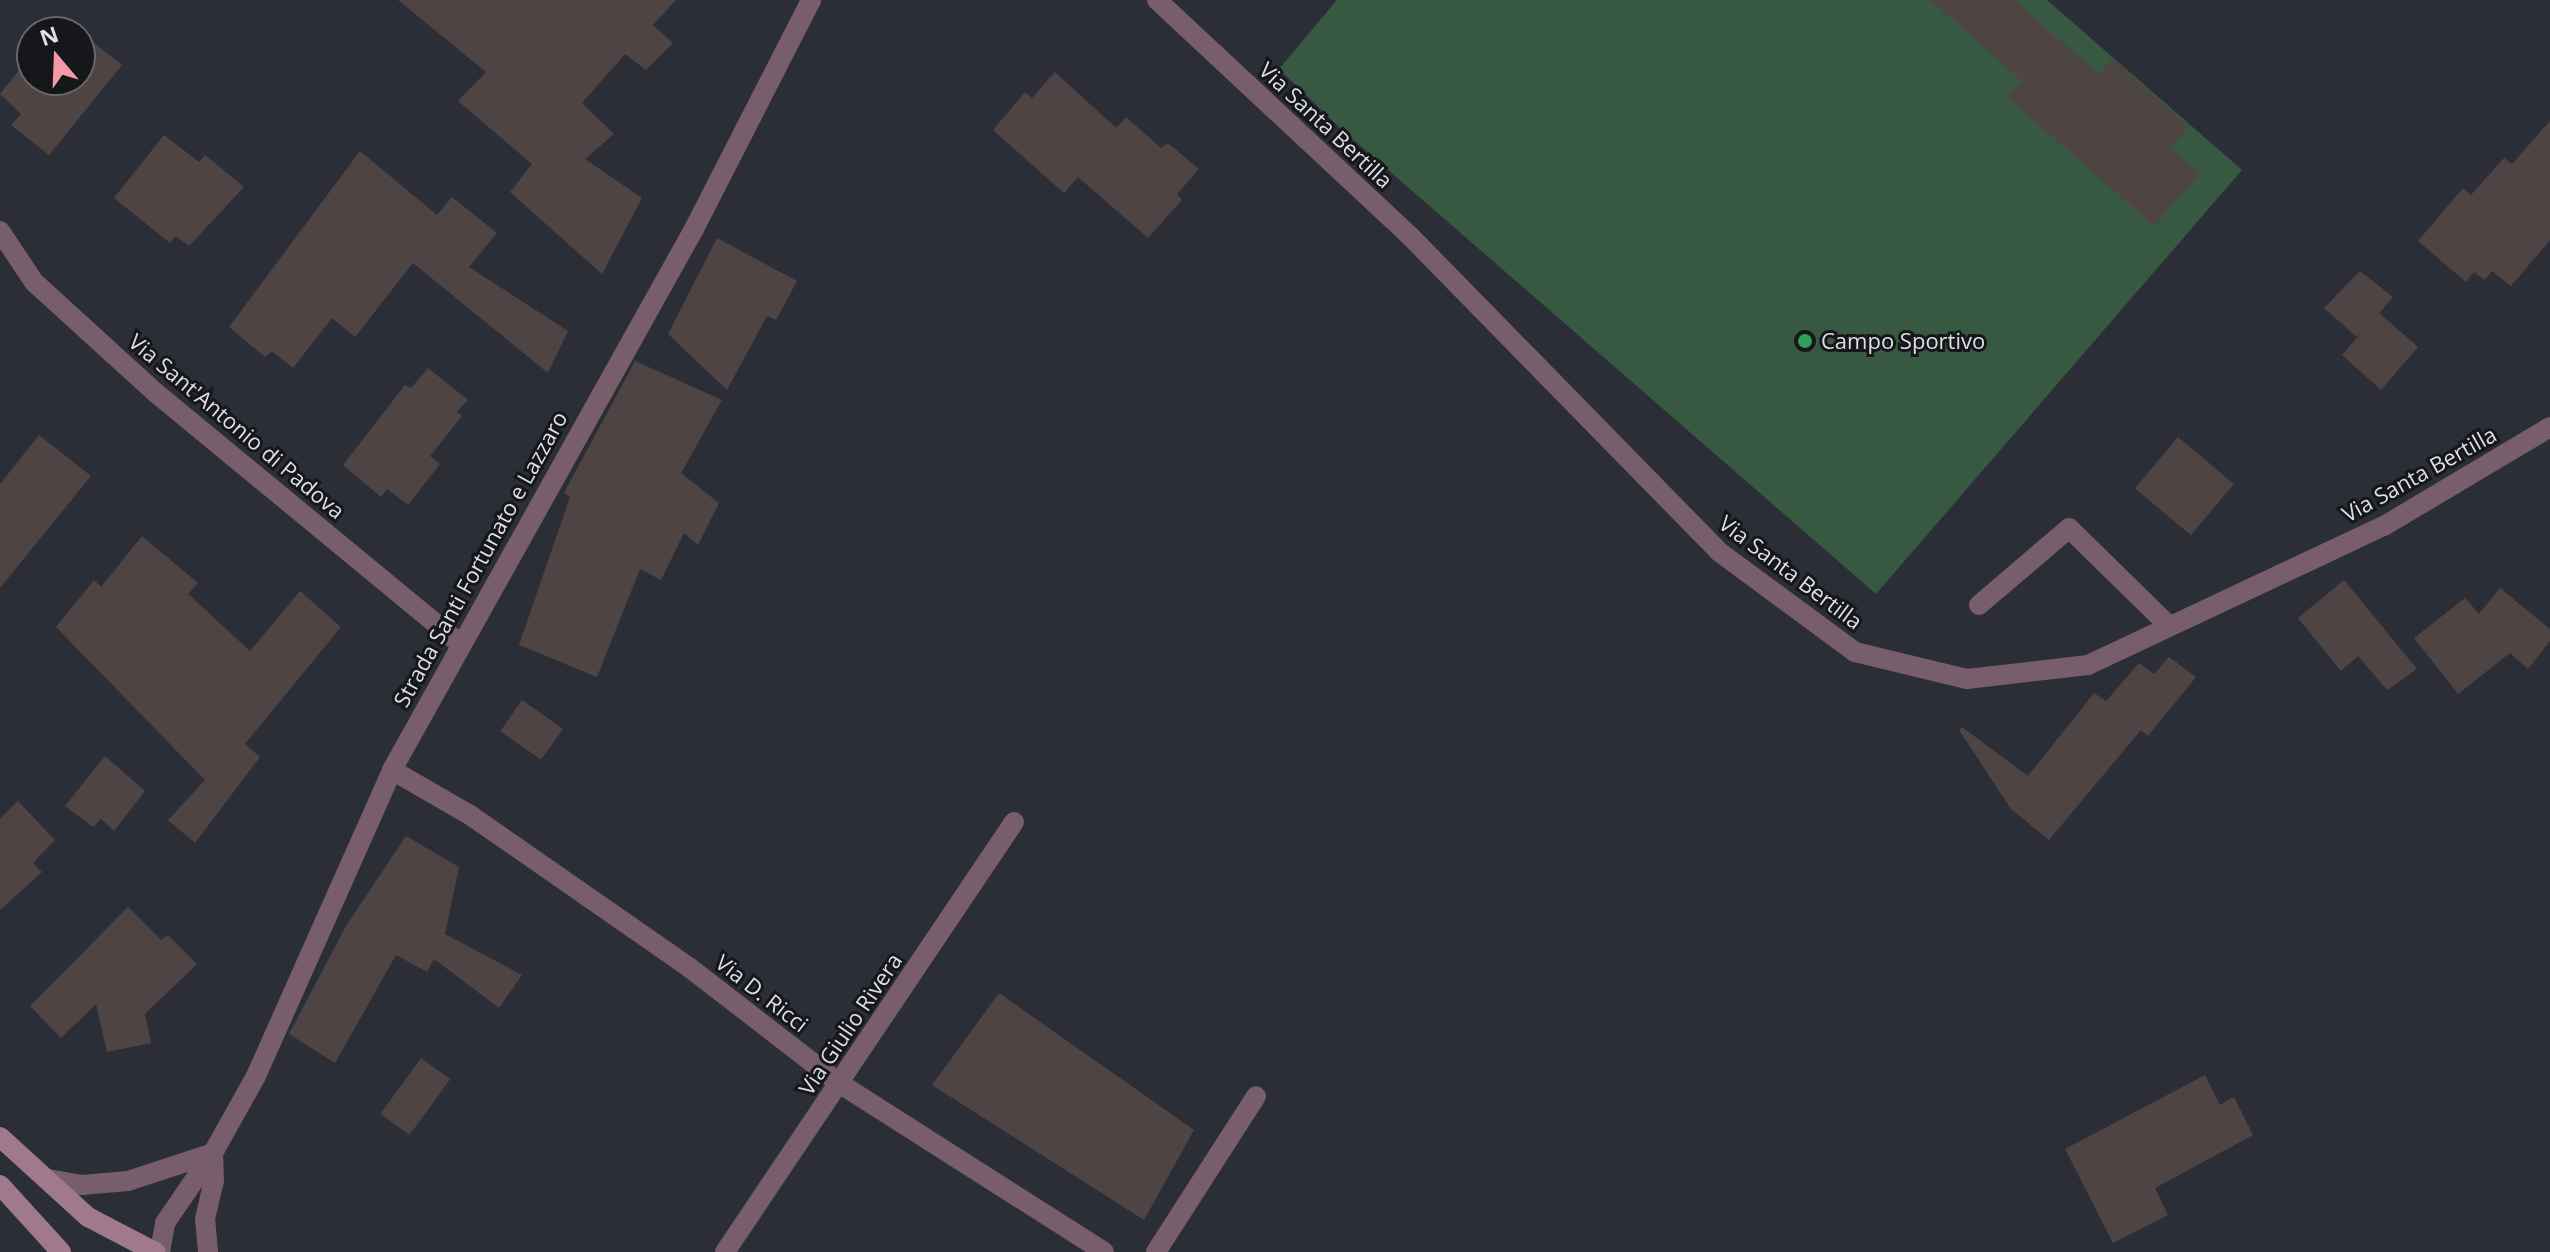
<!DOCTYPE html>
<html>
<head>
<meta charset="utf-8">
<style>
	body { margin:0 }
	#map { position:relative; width:2550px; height:1252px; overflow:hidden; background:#2b2e36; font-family:"Open Sans",sans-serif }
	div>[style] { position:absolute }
	.green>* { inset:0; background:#385941 }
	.building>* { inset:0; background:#4f4444; transform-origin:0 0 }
	.minor>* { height:20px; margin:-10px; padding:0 10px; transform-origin:10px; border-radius:10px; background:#775e6a }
	.secondary>* { height:20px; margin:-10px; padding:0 10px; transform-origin:10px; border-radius:10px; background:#a0798b }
	.dots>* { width:22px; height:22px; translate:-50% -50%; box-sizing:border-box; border:4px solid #15171a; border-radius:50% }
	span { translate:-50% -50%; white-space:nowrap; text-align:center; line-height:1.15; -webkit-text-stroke:6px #15171a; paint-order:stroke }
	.street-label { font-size:22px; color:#dddfe4 }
	.poi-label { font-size:22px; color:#dddfe4 }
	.left { translate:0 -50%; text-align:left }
	.north { position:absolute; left:16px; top:16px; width:80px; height:80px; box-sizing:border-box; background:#15171a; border:2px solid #65676b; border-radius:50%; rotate:341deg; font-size:22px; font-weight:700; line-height:32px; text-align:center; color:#dddfe4 }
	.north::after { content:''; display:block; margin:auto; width:28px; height:36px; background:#f39aa9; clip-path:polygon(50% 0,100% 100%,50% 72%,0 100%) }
</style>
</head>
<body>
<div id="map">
	<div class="green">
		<div style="clip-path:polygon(1337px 0,2047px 0,2242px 170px,1876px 594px,1341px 129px,1279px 69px)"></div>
	</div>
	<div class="building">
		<div style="clip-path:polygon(398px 0,676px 0,653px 25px,673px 43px,646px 70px,625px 54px,582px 103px,614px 134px,585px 159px,642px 198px,602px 274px,510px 192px,532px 164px,458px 101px,486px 72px)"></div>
		<div style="clip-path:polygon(1930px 0,2014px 0,2099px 74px,2113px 58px,2188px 127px,2171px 148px,2200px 173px,2154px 226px,2007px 97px,2021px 80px)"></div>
		<div style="clip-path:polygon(84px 35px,122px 65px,49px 155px,11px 125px,21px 114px,0 94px,32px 54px,32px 80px,80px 80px)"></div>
		<div style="clip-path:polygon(1055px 72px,1116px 128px,1126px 117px,1161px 148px,1168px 143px,1199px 169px,1177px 194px,1182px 200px,1148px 238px,1078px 177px,1064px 193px,993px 130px,1025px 92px,1032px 98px)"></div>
		<div style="clip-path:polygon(2550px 121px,2550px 240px,2511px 286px,2492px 271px,2485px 280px,2474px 272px,2466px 282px,2418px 241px,2463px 188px,2471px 195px,2504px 158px,2512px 164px)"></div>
		<div style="clip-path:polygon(164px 135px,199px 162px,205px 155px,244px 187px,189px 246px,176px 236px,170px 243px,114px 198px)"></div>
		<div style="clip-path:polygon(360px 151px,437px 215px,452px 197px,497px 233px,469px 267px,568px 331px,548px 373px,413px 263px,355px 337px,332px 318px,293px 368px,272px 351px,265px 357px,229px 327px)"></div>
		<div style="clip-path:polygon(717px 238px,797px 281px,776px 320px,767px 316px,727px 390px,668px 334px)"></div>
		<div style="clip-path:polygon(2360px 271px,2393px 297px,2379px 313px,2418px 347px,2381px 390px,2342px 355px,2369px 324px,2357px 337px,2324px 308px)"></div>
		<div style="clip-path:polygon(635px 361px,722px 400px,681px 473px,719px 503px,698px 545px,684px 533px,661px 580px,640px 569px,597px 677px,519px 645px,570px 497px,564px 493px)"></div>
		<div style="clip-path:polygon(428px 368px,468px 400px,457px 412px,462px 416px,430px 456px,440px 464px,408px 505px,387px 489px,381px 497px,343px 465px,405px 385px,411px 388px)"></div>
		<div style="clip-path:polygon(39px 435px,91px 476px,0 588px,0 484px)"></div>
		<div style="left:2178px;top:437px;width:73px;height:67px;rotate:40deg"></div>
		<div style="clip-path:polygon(142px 536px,198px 583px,188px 594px,250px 651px,300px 591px,341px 627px,245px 744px,260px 757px,195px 843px,168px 820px,205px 780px,56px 627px,94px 580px,101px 587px)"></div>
		<div style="clip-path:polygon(2344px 580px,2417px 669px,2387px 690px,2358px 656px,2341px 671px,2298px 618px)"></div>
		<div style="clip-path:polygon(2500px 588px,2550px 629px,2550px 641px,2528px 669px,2510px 653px,2458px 694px,2414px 638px,2465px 598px,2479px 614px)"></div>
		<div style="clip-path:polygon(2169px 657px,2196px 677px,2148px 736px,2141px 730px,2049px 840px,2011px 809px,1959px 730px,1962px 727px,2028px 776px,2094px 693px,2106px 701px,2139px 663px,2154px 674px)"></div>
		<div style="left:522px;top:700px;width:50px;height:38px;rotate:35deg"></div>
		<div style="clip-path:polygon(105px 756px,145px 791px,114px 831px,101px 819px,93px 827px,65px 806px)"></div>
		<div style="clip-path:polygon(18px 801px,55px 840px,33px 863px,42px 872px,0 910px,0 819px)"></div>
		<div style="clip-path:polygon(406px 836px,459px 867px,445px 934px,522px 975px,499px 1008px,434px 959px,427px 972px,396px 955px,335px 1063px,289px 1034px,346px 926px)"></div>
		<div style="clip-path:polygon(128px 907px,161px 940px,168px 935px,197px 964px,145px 1014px,151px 1043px,107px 1052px,96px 1004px,61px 1038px,30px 1006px)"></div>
		<div style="clip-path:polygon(999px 993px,1194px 1130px,1144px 1220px,932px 1085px)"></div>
		<div style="left:421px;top:1058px;width:36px;height:69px;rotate:36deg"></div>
		<div style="clip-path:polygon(2205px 1075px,2220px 1105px,2234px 1097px,2253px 1135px,2155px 1188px,2168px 1215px,2113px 1243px,2065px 1149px)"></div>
	</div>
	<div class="minor">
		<div style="left:1157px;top:0;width:346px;rotate:43deg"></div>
		<div style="left:1410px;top:236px;width:441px;rotate:45.6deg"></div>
		<div style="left:1718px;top:551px;width:170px;rotate:36.4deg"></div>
		<div style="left:1855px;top:652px;width:115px;rotate:13.6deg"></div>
		<div style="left:1967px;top:679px;width:122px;rotate:-6.6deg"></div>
		<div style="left:2088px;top:665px;width:327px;rotate:-25.2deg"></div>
		<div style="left:2384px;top:526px;width:193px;rotate:-30.8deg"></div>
		<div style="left:0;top:231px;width:61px;rotate:56.3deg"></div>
		<div style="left:34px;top:282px;width:165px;rotate:42.3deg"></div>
		<div style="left:156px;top:393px;width:393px;rotate:39.5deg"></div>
		<div style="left:1979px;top:605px;width:118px;rotate:-40.5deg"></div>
		<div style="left:2069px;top:528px;width:137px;rotate:44.4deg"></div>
		<div style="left:392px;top:770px;width:90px;rotate:30deg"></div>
		<div style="left:470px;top:815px;width:268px;rotate:34.8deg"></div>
		<div style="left:690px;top:968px;width:188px;rotate:37.7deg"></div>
		<div style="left:839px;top:1083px;width:314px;rotate:32.5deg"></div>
		<div style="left:48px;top:1179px;width:35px;rotate:10deg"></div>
		<div style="left:82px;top:1185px;width:46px;rotate:-5deg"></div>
		<div style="left:128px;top:1181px;width:89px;rotate:-18.2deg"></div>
		<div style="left:160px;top:1252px;width:29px;rotate:-80deg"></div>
		<div style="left:165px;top:1223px;width:85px;rotate:-55.6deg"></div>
		<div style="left:213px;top:1153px;width:88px;rotate:-60.8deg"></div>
		<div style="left:256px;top:1076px;width:335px;rotate:-66deg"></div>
		<div style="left:392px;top:770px;width:620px;rotate:-60.83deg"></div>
		<div style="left:694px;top:229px;width:257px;rotate:-62.9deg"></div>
		<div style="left:208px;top:1252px;width:33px;rotate:-95deg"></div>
		<div style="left:205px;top:1219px;width:39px;rotate:-77deg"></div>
		<div style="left:214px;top:1181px;width:28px;rotate:-92deg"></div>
		<div style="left:725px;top:1252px;width:518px;rotate:-56.1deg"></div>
		<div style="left:1156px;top:1252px;width:185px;rotate:-57.3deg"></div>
	</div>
	<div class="secondary">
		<div style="left:0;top:1137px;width:119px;rotate:42.3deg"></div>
		<div style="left:88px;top:1217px;width:76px;rotate:27.6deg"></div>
		<div style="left:0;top:1185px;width:91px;rotate:47.7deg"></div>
	</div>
	<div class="dots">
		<div style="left:1805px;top:341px;background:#2e9e5b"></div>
	</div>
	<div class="street-label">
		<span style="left:1326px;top:125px;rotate:43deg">Via Santa Bertilla</span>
		<span style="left:237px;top:426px;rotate:40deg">Via Sant'Antonio di Padova</span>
		<span style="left:2419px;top:474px;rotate:-29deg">Via Santa Bertilla</span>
		<span style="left:480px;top:559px;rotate:-61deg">Strada Santi Fortunato e Lazzaro</span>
		<span style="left:1791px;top:572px;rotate:37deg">Via Santa Bertilla</span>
		<span style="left:762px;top:993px;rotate:38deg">Via D. Ricci</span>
		<span style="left:850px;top:1024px;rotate:-56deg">Via Giulio Rivera</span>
	</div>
	<div class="poi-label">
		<span class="left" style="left:1821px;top:341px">Campo Sportivo</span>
	</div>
	<div class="north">N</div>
</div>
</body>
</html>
